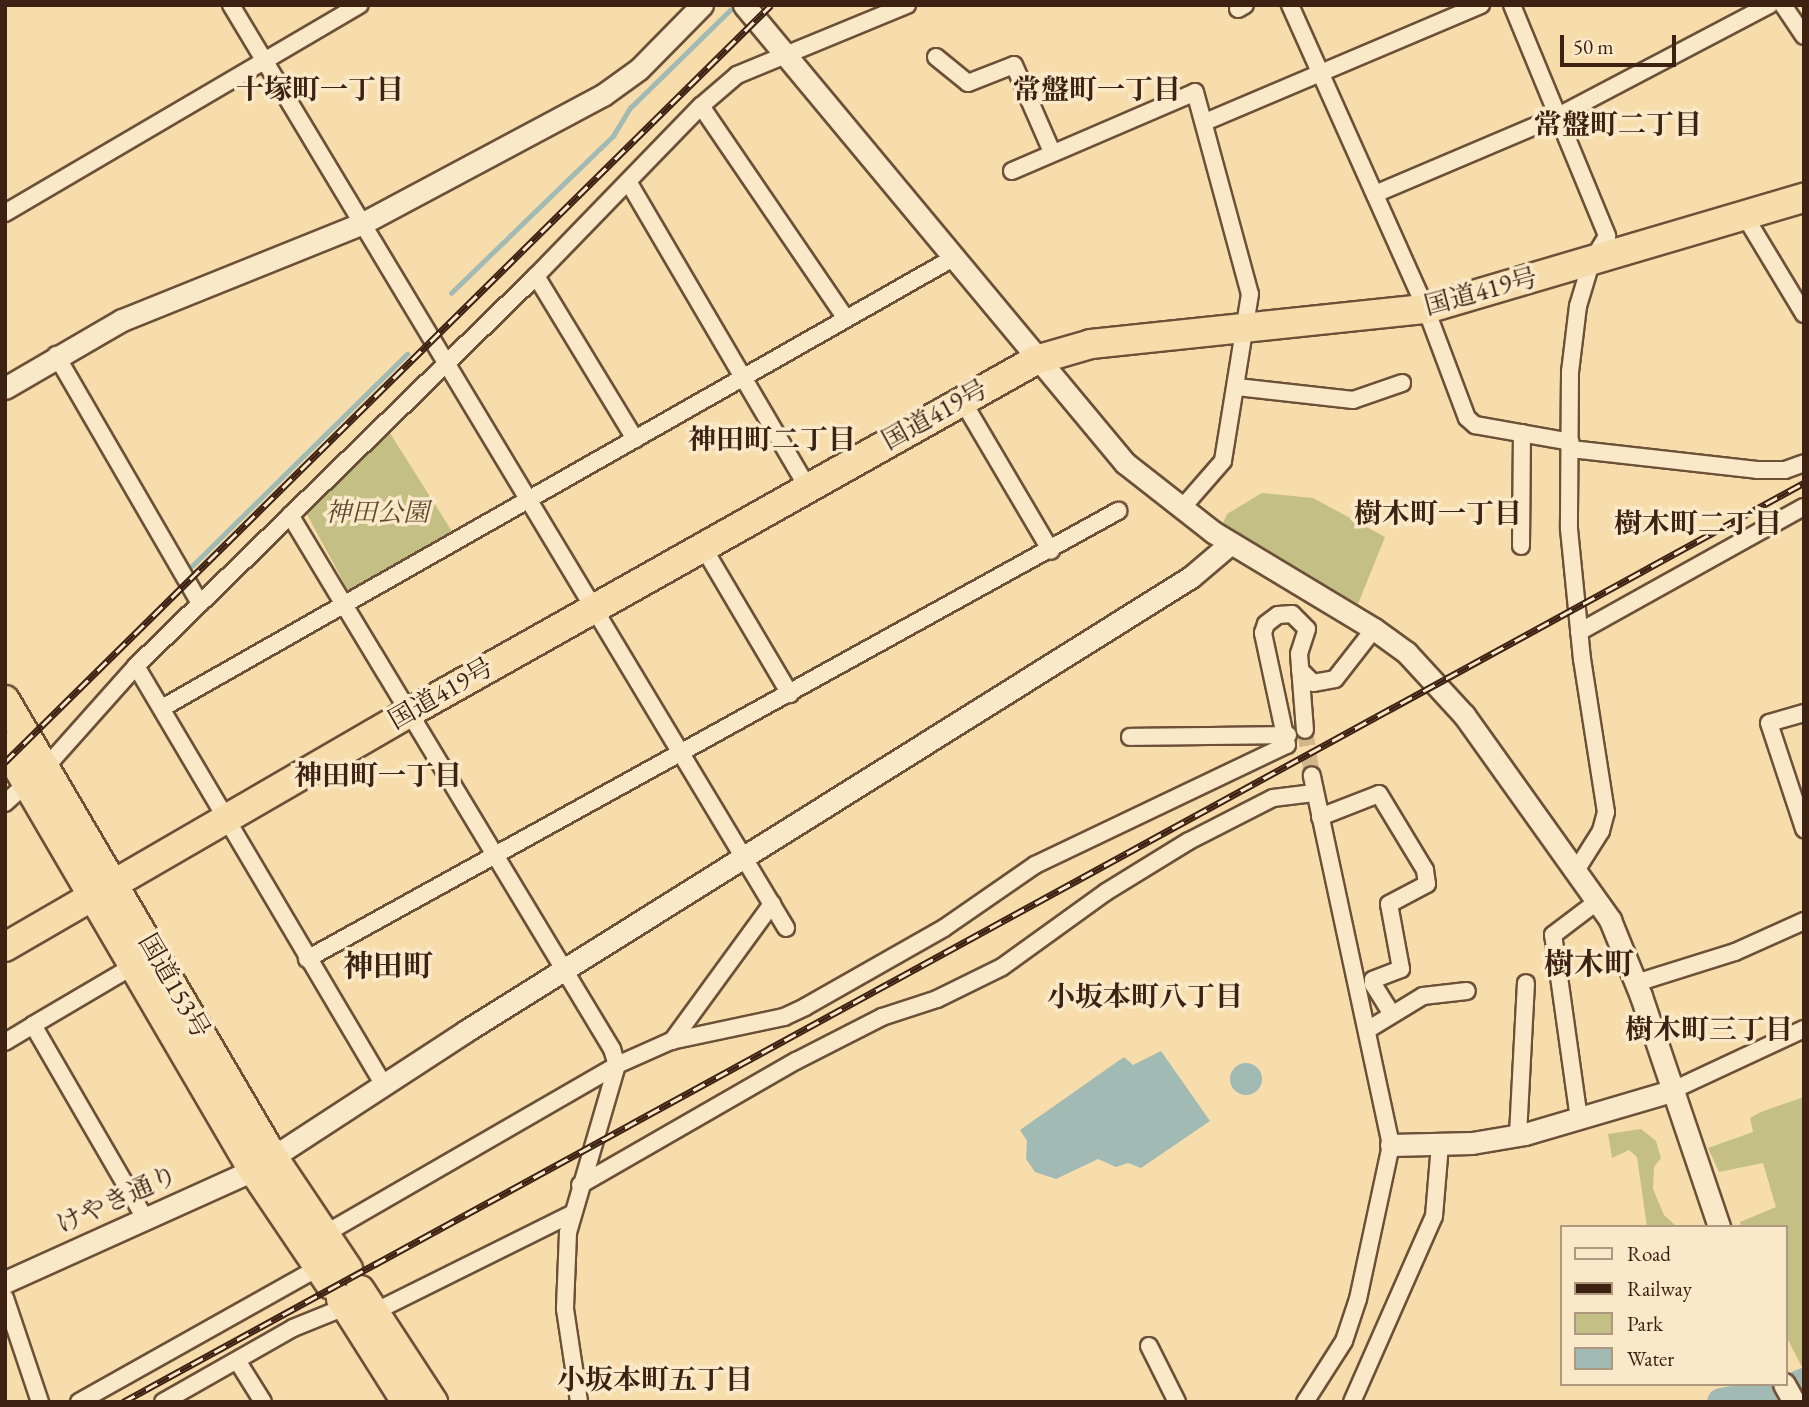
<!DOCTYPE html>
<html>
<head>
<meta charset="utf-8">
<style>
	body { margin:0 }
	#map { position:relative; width:1809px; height:1407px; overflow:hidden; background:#f7ddac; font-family:"EB Garamond","Noto Serif JP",serif }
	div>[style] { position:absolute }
	.green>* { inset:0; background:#c4bf84 }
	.water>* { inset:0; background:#a1bab4 }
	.round { border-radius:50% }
	.stream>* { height:4.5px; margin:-2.25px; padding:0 2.25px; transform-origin:2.25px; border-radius:2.25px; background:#a1bab4 }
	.river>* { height:28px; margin:-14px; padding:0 14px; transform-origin:14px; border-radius:14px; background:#a1bab4 }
	.minor-tunnel>* { height:16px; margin-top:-8px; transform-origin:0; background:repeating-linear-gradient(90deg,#d2b78d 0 16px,transparent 0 24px) }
	.roads { filter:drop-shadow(2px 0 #6c5038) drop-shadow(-2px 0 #6c5038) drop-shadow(0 2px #6c5038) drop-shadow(0 -2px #6c5038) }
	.minor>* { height:16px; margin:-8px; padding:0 8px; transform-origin:8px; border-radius:8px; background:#fae9c9 }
	.tertiary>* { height:21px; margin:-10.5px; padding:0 10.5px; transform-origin:10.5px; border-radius:10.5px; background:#fae9c9 }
	.trunk>* { height:28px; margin:-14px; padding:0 14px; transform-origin:14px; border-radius:14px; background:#f7ddac }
	.rail>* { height:7px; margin-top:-3.5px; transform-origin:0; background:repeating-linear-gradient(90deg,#fae9c9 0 13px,#3d2112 0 26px); box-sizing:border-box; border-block:2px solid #3d2112 }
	span { translate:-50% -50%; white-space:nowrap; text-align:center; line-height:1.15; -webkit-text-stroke:7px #fae9c9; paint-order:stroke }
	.street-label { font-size:26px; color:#3d2112 }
	.park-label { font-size:26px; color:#5f482e; font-style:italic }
	.neighbourhood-label { font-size:28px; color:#3d2112; font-weight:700 }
	.quarter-label { font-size:30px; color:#3d2112; font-weight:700 }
	.frame { position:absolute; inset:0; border:7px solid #3d2112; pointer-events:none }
	.legend { position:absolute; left:1560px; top:1225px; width:228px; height:161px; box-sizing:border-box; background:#fae9c9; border:2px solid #ae9980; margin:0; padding:9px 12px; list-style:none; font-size:21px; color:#3d2112 }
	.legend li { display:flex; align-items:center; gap:14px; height:35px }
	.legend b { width:35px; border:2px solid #ae9980 }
	.scale { position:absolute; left:1560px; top:35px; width:116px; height:32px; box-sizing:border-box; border:4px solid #3d2112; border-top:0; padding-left:9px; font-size:21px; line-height:24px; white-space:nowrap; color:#3d2112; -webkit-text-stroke:5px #fae9c9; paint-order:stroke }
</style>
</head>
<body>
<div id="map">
	<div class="green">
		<div style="clip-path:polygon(388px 430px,453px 533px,354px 591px,348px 590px,305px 511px)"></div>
		<div style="clip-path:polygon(1262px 493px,1313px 498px,1385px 537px,1358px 604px,1221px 527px,1227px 514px)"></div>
		<div style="clip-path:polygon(1804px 1097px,1804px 1371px,1786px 1336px,1786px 1227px,1741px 1227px,1740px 1222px,1776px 1207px,1763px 1163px,1719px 1172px,1708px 1148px,1753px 1132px,1750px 1118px,1761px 1112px)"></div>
		<div style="clip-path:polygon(1641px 1129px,1656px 1141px,1661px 1158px,1654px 1167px,1653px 1189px,1664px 1215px,1676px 1226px,1687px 1227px,1647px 1227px,1637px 1157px,1629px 1150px,1612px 1158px,1608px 1134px)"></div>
	</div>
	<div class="water">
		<div style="clip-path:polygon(1161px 1051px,1210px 1121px,1141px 1168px,1128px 1163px,1116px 1167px,1098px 1159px,1056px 1179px,1035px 1172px,1026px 1159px,1027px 1141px,1020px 1130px,1124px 1057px,1133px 1065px)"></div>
		<div class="round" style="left:1230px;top:1063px;width:32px;height:32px"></div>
	</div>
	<div class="stream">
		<div style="left:451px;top:293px;width:226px;rotate:-44.1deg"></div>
		<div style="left:613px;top:136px;width:33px;rotate:-59deg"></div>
		<div style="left:630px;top:108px;width:147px;rotate:-44.4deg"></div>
		<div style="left:192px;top:566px;width:302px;rotate:-44.6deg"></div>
	</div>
	<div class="river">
		<div style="left:1799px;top:1384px;width:5px;rotate:-22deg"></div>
		<div style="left:1721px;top:1402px;width:52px;rotate:-10deg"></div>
	</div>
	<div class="minor-tunnel">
		<div style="left:1305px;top:730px;width:46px;rotate:81.2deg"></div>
	</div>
	<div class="roads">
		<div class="minor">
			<div style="left:231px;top:5px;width:1077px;rotate:58.98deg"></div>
			<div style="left:1290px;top:5px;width:333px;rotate:65.9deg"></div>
			<div style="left:1426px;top:309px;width:116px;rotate:69.4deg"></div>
			<div style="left:1467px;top:418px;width:11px;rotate:41deg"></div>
			<div style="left:1475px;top:425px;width:97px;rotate:10deg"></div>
			<div style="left:1512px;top:5px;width:250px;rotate:67.6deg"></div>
			<div style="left:1607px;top:236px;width:31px;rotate:121deg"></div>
			<div style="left:1591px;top:263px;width:45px;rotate:106.8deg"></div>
			<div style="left:1578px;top:306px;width:66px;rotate:96.9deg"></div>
			<div style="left:1570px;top:372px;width:157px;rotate:90.4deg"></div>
			<div style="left:1569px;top:529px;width:131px;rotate:84.3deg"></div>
			<div style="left:1582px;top:659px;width:155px;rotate:81.1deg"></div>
			<div style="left:1606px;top:812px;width:20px;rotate:105deg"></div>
			<div style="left:1601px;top:831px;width:45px;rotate:122.3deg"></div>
			<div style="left:1783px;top:5px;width:37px;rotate:56deg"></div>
			<div style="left:1238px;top:9px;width:8px;rotate:-30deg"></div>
			<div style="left:936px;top:57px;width:41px;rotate:39.1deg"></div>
			<div style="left:968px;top:83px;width:49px;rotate:-21.4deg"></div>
			<div style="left:1014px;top:65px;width:95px;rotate:66.4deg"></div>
			<div style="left:701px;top:106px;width:255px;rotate:55.7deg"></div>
			<div style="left:1205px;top:122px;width:300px;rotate:-23deg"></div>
			<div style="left:1012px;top:171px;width:199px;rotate:-23.3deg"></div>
			<div style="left:1195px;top:92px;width:209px;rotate:74.8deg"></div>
			<div style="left:1250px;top:294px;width:169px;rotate:99.2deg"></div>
			<div style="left:1223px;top:461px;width:62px;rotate:131.1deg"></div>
			<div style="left:629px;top:183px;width:352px;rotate:59.6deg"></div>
			<div style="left:1375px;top:194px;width:197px;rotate:-23deg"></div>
			<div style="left:1556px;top:117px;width:241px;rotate:-27.7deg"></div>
			<div style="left:5px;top:213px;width:411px;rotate:-30.4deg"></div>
			<div style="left:1746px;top:218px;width:112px;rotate:58.9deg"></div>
			<div style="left:536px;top:276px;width:191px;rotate:58.7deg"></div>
			<div style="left:56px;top:355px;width:287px;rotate:59.9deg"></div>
			<div style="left:1237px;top:387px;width:117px;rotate:6.4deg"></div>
			<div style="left:1353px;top:400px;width:52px;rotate:-19.1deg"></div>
			<div style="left:962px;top:400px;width:175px;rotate:59.5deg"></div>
			<div style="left:1571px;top:449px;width:187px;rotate:6.4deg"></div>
			<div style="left:1757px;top:470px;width:28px"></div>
			<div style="left:1785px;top:470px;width:20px;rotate:-20deg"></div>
			<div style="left:290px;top:515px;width:624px;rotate:58.91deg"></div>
			<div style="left:612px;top:1049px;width:17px;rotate:73deg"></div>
			<div style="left:617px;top:1065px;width:175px;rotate:106.3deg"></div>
			<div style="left:568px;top:1233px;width:76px;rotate:92.3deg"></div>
			<div style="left:565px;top:1309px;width:94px;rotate:81.4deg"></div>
			<div style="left:1521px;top:546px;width:113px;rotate:-89.5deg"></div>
			<div style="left:703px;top:547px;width:171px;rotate:59.4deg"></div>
			<div style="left:1579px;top:632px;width:257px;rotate:-29.1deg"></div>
			<div style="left:136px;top:666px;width:487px;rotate:59.4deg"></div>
			<div style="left:1300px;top:670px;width:18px;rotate:45deg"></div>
			<div style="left:1313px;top:683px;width:22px;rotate:-10deg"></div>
			<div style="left:1335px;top:679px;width:63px;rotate:-52deg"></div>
			<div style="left:162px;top:708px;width:912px;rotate:-29.63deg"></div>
			<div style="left:1804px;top:713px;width:36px;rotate:164deg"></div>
			<div style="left:1769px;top:723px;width:112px;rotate:71.7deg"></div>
			<div style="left:1130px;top:737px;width:158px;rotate:-0.7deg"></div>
			<div style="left:46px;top:767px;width:135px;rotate:-48.3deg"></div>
			<div style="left:136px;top:666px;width:559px;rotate:-44.27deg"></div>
			<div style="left:536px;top:276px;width:237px;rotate:-45.9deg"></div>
			<div style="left:701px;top:106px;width:48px;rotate:-40.7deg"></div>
			<div style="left:737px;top:75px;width:184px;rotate:-22.4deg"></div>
			<div style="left:5px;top:803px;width:30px;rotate:-42deg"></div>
			<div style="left:1320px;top:817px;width:63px;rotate:-21.3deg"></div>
			<div style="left:1379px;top:794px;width:89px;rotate:58.8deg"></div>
			<div style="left:1425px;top:870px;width:14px;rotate:82deg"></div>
			<div style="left:1427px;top:884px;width:43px;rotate:152.2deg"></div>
			<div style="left:1389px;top:904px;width:66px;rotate:79.5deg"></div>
			<div style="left:1401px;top:969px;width:30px;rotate:159deg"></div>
			<div style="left:1373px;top:980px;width:4px;rotate:90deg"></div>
			<div style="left:1373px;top:984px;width:34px;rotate:58deg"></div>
			<div style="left:307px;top:959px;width:927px;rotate:-28.92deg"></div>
			<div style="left:1636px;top:983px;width:104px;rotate:-17.4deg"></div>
			<div style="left:1735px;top:952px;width:76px;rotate:-24.2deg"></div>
			<div style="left:33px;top:1025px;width:116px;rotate:-30.5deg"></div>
			<div style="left:1369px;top:1029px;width:63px;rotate:-31.4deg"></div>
			<div style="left:1423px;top:996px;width:44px;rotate:-6.5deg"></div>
			<div style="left:672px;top:1041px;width:170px;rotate:-53.9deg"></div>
			<div style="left:5px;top:1042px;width:33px;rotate:-31deg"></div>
			<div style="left:33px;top:1025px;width:223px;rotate:59.9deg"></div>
			<div style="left:1671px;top:1091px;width:147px;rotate:-25deg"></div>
			<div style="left:1579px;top:1119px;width:186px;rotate:-98deg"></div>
			<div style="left:1553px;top:935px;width:56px;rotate:-37.1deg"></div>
			<div style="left:1518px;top:1135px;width:152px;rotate:-87deg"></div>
			<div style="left:580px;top:1185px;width:249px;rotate:-29.9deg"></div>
			<div style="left:796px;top:1061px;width:97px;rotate:-27.1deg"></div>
			<div style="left:882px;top:1017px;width:58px;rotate:-18.1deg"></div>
			<div style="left:937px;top:999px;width:72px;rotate:-26.2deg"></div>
			<div style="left:1002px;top:967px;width:128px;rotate:-35.8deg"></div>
			<div style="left:1106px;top:892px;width:97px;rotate:-31.6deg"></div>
			<div style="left:1189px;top:841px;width:94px;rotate:-27.1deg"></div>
			<div style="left:1273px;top:798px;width:41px;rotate:-7deg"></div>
			<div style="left:323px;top:1235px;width:340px;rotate:-30deg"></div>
			<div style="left:617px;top:1065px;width:59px;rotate:-24deg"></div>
			<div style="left:671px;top:1041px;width:116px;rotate:-12deg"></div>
			<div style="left:784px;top:1017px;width:23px;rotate:-25deg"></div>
			<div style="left:805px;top:1007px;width:160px;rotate:-29.6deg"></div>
			<div style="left:944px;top:928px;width:111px;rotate:-34.7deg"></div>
			<div style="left:1035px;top:865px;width:279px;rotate:-25.5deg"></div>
			<div style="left:1287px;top:745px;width:115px;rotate:-102.1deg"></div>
			<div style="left:1263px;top:633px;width:9px;rotate:-72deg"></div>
			<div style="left:1266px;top:624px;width:15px;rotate:-37deg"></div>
			<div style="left:1278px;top:615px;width:14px;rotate:-4deg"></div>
			<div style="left:1292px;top:614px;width:21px;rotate:45deg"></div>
			<div style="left:1307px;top:629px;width:26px;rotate:108deg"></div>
			<div style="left:1299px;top:654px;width:76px;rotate:85.5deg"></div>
			<div style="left:5px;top:1298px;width:110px;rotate:71.4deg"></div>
			<div style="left:374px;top:1312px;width:220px;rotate:-26.4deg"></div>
			<div style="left:1149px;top:1346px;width:63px;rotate:63.4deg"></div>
			<div style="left:238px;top:1362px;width:47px;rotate:58deg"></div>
			<div style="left:79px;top:1402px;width:276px;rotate:-29.3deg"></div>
			<div style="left:163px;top:1402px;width:150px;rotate:-29.6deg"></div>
			<div style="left:293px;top:1328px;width:56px;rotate:-22deg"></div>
			<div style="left:1305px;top:1402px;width:72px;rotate:-57.4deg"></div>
			<div style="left:1344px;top:1341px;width:44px;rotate:-71.6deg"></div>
			<div style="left:1358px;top:1299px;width:157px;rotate:-77.9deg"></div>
			<div style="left:1391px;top:1145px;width:378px;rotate:-102.1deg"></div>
			<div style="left:1352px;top:1402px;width:203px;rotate:-66.2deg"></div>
			<div style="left:1434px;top:1216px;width:72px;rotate:-85.2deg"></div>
		</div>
		<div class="tertiary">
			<div style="left:744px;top:5px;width:596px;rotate:50.24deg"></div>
			<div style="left:1125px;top:463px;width:112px;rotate:38.1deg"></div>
			<div style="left:1213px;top:532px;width:188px;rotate:31.1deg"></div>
			<div style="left:1374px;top:629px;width:41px;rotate:36deg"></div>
			<div style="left:1407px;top:653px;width:84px;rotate:47.4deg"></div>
			<div style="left:1464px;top:715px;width:252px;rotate:54.5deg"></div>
			<div style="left:1610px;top:920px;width:82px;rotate:67.8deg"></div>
			<div style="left:1641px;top:996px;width:244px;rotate:71.3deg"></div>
			<div style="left:5px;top:388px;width:135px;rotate:-30.2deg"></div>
			<div style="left:122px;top:320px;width:260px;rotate:-21.9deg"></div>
			<div style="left:363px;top:223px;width:272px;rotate:-28.1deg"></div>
			<div style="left:603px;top:95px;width:44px;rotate:-35.8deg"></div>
			<div style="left:639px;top:69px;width:90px;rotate:-45.5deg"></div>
			<div style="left:1391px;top:1145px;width:81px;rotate:-1.4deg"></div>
			<div style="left:1472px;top:1143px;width:54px;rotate:-9.6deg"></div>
			<div style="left:1525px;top:1134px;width:152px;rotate:-16.4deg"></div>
			<div style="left:5px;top:1282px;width:272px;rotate:-24.3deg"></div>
			<div style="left:253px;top:1170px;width:254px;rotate:-33.1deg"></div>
			<div style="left:466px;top:1031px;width:855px;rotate:-32.06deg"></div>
			<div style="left:1191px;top:577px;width:52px;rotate:-40.4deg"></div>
			<div style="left:1784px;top:1384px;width:21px;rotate:61deg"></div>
		</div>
		<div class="trunk">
			<div style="left:5px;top:700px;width:530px;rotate:59.61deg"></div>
			<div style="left:273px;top:1157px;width:135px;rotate:56.2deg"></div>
			<div style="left:5px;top:746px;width:491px;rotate:59.7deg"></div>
			<div style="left:253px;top:1170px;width:138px;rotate:56deg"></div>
			<div style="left:5px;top:947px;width:470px;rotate:-30.1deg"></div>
			<div style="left:412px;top:711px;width:716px;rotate:-29.36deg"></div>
			<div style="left:1036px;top:360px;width:57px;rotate:-16.2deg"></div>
			<div style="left:1091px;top:344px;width:337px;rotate:-6deg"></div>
			<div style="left:1426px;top:309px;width:394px;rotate:-16.4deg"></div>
			<div style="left:360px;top:1290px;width:134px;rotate:56.9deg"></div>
			<div style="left:341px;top:1299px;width:122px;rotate:57.7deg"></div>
		</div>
	</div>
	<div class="rail">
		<div style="left:5px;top:762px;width:1077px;rotate:-44.66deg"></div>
		<div style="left:123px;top:1402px;width:1916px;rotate:-28.67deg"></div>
	</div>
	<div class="street-label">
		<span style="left:1481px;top:292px;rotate:-15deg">国道419号</span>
		<span style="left:935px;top:415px;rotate:-29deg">国道419号</span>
		<span style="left:441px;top:694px;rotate:-30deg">国道419号</span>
		<span style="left:174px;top:986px;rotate:60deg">国道153号</span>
		<span style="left:117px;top:1200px;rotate:-24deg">けやき通り</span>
	</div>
	<div class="park-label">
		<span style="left:377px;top:513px">神田公園</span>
	</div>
	<div class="neighbourhood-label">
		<span style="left:320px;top:89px">十塚町一丁目</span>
		<span style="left:1097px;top:89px">常盤町一丁目</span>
		<span style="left:1618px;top:124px">常盤町二丁目</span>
		<span style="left:772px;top:439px">神田町二丁目</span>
		<span style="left:1438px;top:513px">樹木町一丁目</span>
		<span style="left:1698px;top:523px">樹木町二丁目</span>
		<span style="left:378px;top:775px">神田町一丁目</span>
		<span style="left:1145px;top:996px">小坂本町八丁目</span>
		<span style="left:1709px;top:1029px">樹木町三丁目</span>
		<span style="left:655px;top:1379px">小坂本町五丁目</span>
	</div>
	<div class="quarter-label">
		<span style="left:1589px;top:964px">樹木町</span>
		<span style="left:388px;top:966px">神田町</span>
	</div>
	<div class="frame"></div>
	<ul class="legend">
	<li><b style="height:9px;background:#fae9c9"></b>Road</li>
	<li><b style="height:9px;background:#3d2112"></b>Railway</li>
	<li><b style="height:19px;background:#c4bf84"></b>Park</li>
	<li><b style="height:19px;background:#a1bab4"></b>Water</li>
	</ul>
	<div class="scale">50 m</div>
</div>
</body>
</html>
